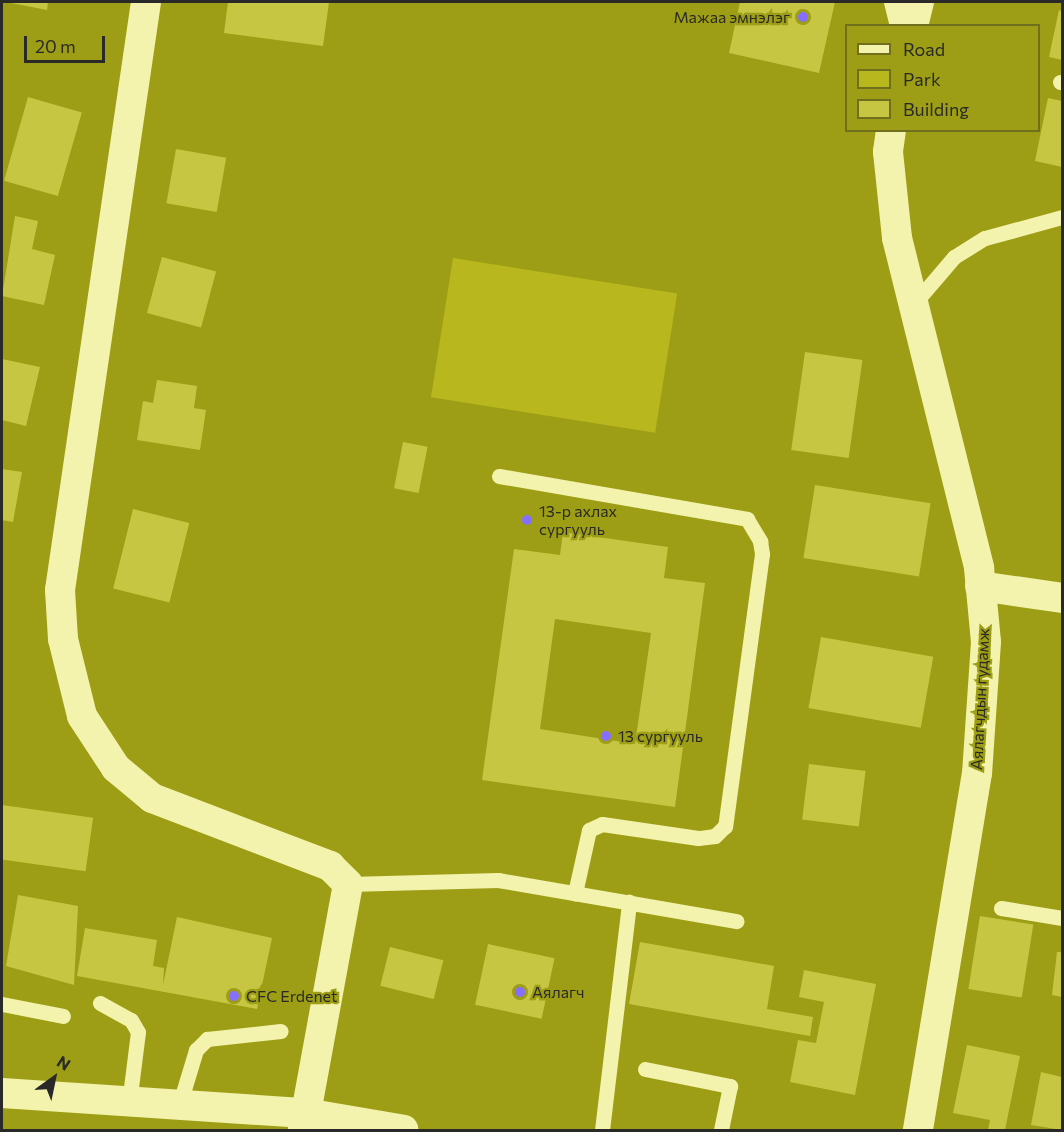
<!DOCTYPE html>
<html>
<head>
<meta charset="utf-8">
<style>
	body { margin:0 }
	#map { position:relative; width:1064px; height:1132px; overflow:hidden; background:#9d9e15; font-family:Commissioner,sans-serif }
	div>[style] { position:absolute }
	.green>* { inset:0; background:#b8b71d; transform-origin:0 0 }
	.building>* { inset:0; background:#c6c642; transform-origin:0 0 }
	.service>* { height:15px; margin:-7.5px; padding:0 7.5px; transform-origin:7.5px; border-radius:7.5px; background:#f3f3ad }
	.pedestrian>* { height:22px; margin:-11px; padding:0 11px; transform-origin:11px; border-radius:11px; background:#f3f3ad }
	.minor>* { height:30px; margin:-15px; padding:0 15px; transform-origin:15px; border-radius:15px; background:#f3f3ad }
	.dots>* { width:16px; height:16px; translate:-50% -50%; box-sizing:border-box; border:3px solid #9d9e15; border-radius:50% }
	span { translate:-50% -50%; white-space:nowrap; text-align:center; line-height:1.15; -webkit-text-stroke:4.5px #9d9e15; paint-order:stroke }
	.poi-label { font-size:16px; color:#292929 }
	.right { translate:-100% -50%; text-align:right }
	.left { translate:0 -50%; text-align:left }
	.street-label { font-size:16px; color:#292929 }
	.frame { position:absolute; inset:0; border:3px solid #292929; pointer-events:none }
	.legend { position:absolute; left:845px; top:24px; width:195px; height:108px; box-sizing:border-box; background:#9d9e15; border:2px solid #6f6f1d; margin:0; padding:8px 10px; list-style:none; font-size:18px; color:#292929 }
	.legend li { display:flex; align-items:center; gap:12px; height:30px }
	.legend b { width:30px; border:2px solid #6f6f1d }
	.north { position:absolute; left:24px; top:1048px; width:60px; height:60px; -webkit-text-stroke:4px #9d9e15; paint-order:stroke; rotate:33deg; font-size:16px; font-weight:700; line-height:24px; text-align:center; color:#292929 }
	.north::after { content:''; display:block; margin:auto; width:21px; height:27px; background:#292929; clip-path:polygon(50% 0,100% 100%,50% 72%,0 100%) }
	.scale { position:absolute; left:24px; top:36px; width:81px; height:27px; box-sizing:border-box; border:3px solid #292929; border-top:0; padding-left:8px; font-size:18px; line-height:21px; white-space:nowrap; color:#292929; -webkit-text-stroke:4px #9d9e15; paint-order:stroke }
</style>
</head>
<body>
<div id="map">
	<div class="green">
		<div style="left:453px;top:258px;width:227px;height:141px;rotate:9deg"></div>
	</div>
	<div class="building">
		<div style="clip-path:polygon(6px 2px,48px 2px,47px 10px)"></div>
		<div style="clip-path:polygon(228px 2px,329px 2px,323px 46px,224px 33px)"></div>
		<div style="clip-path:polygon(740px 2px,835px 2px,819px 73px,729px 53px)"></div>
		<div style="clip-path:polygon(1059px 10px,1062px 11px,1062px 60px,1049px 57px)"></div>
		<div style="left:28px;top:97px;width:56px;height:87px;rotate:16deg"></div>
		<div style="clip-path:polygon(1048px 98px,1062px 101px,1062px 167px,1035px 161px)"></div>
		<div style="left:176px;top:149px;width:51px;height:55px;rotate:10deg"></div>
		<div style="clip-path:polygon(15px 216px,38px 221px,32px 249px,55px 255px,44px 305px,2px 296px)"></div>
		<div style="left:162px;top:257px;width:56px;height:58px;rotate:15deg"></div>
		<div style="left:805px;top:352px;width:58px;height:99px;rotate:8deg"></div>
		<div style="clip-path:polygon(2px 359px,40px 367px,26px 426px,2px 420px)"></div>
		<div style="clip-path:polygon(157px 380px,197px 386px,194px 408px,206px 410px,200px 450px,137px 440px,143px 401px,153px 403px)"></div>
		<div style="left:403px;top:442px;width:25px;height:47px;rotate:11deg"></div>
		<div style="clip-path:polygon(2px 469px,22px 472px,13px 522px,2px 520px)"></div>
		<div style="left:815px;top:485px;width:117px;height:74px;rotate:9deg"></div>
		<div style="left:133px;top:509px;width:58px;height:82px;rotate:14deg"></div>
		<div style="clip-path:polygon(evenodd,563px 532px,668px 547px,664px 578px,705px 583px,675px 807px,482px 780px,514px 549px,560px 555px,563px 532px,555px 619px,651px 633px,635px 744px,540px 729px,555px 619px)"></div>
		<div style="left:821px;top:637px;width:114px;height:72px;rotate:10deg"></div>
		<div style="left:809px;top:764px;width:57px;height:56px;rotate:7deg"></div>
		<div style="left:2px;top:805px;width:92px;height:54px;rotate:8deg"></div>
		<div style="clip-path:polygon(18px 895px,78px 906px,74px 985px,6px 966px)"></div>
		<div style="left:980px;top:916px;width:54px;height:74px;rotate:9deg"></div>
		<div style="clip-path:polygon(177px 917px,272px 938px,257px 1009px,77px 976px,85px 928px,157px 940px,153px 966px,164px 968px,163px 985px)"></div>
		<div style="clip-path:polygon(640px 942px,774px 966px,767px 1009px,813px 1017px,810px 1036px,629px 1004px)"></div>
		<div style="left:488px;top:944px;width:68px;height:62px;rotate:12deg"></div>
		<div style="left:390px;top:947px;width:55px;height:40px;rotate:14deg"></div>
		<div style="clip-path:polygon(1057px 952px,1062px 952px,1062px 997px,1052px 995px)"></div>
		<div style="clip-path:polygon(804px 970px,876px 984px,855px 1095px,790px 1082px,798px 1040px,816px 1043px,824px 1002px,799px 997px)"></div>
		<div style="clip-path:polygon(967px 1045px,1020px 1056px,1005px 1130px,988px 1130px,990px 1120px,953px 1113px)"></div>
		<div style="clip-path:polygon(1041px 1072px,1062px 1077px,1062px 1130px,1031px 1125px)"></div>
	</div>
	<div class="service">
		<div style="left:1060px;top:82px;width:2px"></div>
		<div style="left:913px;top:305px;width:63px;rotate:-49.5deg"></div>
		<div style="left:954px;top:257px;width:36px;rotate:-32deg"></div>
		<div style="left:985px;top:238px;width:80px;rotate:-15.3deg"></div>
		<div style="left:499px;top:476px;width:252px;rotate:9.8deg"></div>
		<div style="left:747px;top:519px;width:26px;rotate:59deg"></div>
		<div style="left:760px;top:541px;width:13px;rotate:81deg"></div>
		<div style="left:762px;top:554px;width:275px;rotate:97.7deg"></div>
		<div style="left:725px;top:826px;width:14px;rotate:135deg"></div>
		<div style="left:715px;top:836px;width:17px;rotate:173deg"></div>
		<div style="left:698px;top:838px;width:97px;rotate:-171.7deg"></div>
		<div style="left:602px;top:824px;width:14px;rotate:155deg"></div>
		<div style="left:589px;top:830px;width:65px;rotate:102.5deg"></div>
		<div style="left:348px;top:884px;width:150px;rotate:-1.5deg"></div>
		<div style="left:498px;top:880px;width:242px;rotate:9.8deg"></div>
		<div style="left:1001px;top:908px;width:62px;rotate:9.3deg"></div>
		<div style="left:100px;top:1003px;width:35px;rotate:29deg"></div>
		<div style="left:131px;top:1020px;width:14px;rotate:60deg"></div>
		<div style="left:138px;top:1032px;width:72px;rotate:97.2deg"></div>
		<div style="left:2px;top:1004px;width:62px;rotate:11.1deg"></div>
		<div style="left:645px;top:1069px;width:87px;rotate:11.3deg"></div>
		<div style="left:730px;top:1086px;width:45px;rotate:101.6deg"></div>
		<div style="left:179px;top:1106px;width:59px;rotate:-73.1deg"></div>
		<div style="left:196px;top:1050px;width:16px;rotate:-45deg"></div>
		<div style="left:207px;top:1039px;width:74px;rotate:-6.2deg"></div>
		<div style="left:602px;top:1130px;width:230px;rotate:-83.2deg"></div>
	</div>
	<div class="pedestrian">
		<div style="left:895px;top:2px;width:25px;rotate:76deg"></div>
	</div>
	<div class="minor">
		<div style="left:146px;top:2px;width:594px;rotate:98.32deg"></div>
		<div style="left:60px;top:590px;width:49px;rotate:86.5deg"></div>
		<div style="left:63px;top:639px;width:79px;rotate:76.1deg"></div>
		<div style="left:82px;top:716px;width:62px;rotate:56.8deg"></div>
		<div style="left:116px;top:768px;width:47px;rotate:39.8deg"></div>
		<div style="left:152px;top:798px;width:191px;rotate:20.9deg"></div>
		<div style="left:330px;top:866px;width:25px;rotate:45deg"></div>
		<div style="left:348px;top:884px;width:250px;rotate:100.4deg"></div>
		<div style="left:913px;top:26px;width:25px;rotate:-76deg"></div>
		<div style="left:891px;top:130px;width:22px;rotate:98deg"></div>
		<div style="left:888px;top:152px;width:86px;rotate:84deg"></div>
		<div style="left:897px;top:238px;width:340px;rotate:76deg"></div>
		<div style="left:979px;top:568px;width:74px;rotate:84.6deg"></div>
		<div style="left:986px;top:642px;width:131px;rotate:93.9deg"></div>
		<div style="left:977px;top:773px;width:362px;rotate:99.4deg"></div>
		<div style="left:980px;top:586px;width:83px;rotate:8.3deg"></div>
		<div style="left:2px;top:1093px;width:304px;rotate:3.8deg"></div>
		<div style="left:305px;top:1113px;width:100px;rotate:9.7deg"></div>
	</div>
	<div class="dots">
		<div style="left:803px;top:17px;background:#866fff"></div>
		<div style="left:527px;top:520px;background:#866fff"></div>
		<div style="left:606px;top:736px;background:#866fff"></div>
		<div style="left:520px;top:992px;background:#866fff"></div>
		<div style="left:234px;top:996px;background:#866fff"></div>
	</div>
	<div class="poi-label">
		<span class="right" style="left:790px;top:17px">Maжаа эмнэлэг</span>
		<span class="left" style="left:539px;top:520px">13-р ахлах<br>сургууль</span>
		<span class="left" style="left:618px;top:736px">13 сургууль</span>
		<span class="left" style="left:532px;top:992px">Аялагч</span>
		<span class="left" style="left:246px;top:996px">CFC Erdenet</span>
	</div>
	<div class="street-label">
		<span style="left:980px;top:699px;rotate:-87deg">Аялагчдын гудамж</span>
	</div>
	<div class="frame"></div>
	<ul class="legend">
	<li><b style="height:8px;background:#f3f3ad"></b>Road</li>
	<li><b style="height:16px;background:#b8b71d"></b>Park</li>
	<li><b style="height:16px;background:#c6c642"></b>Building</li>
	</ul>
	<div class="north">N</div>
	<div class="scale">20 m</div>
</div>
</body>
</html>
